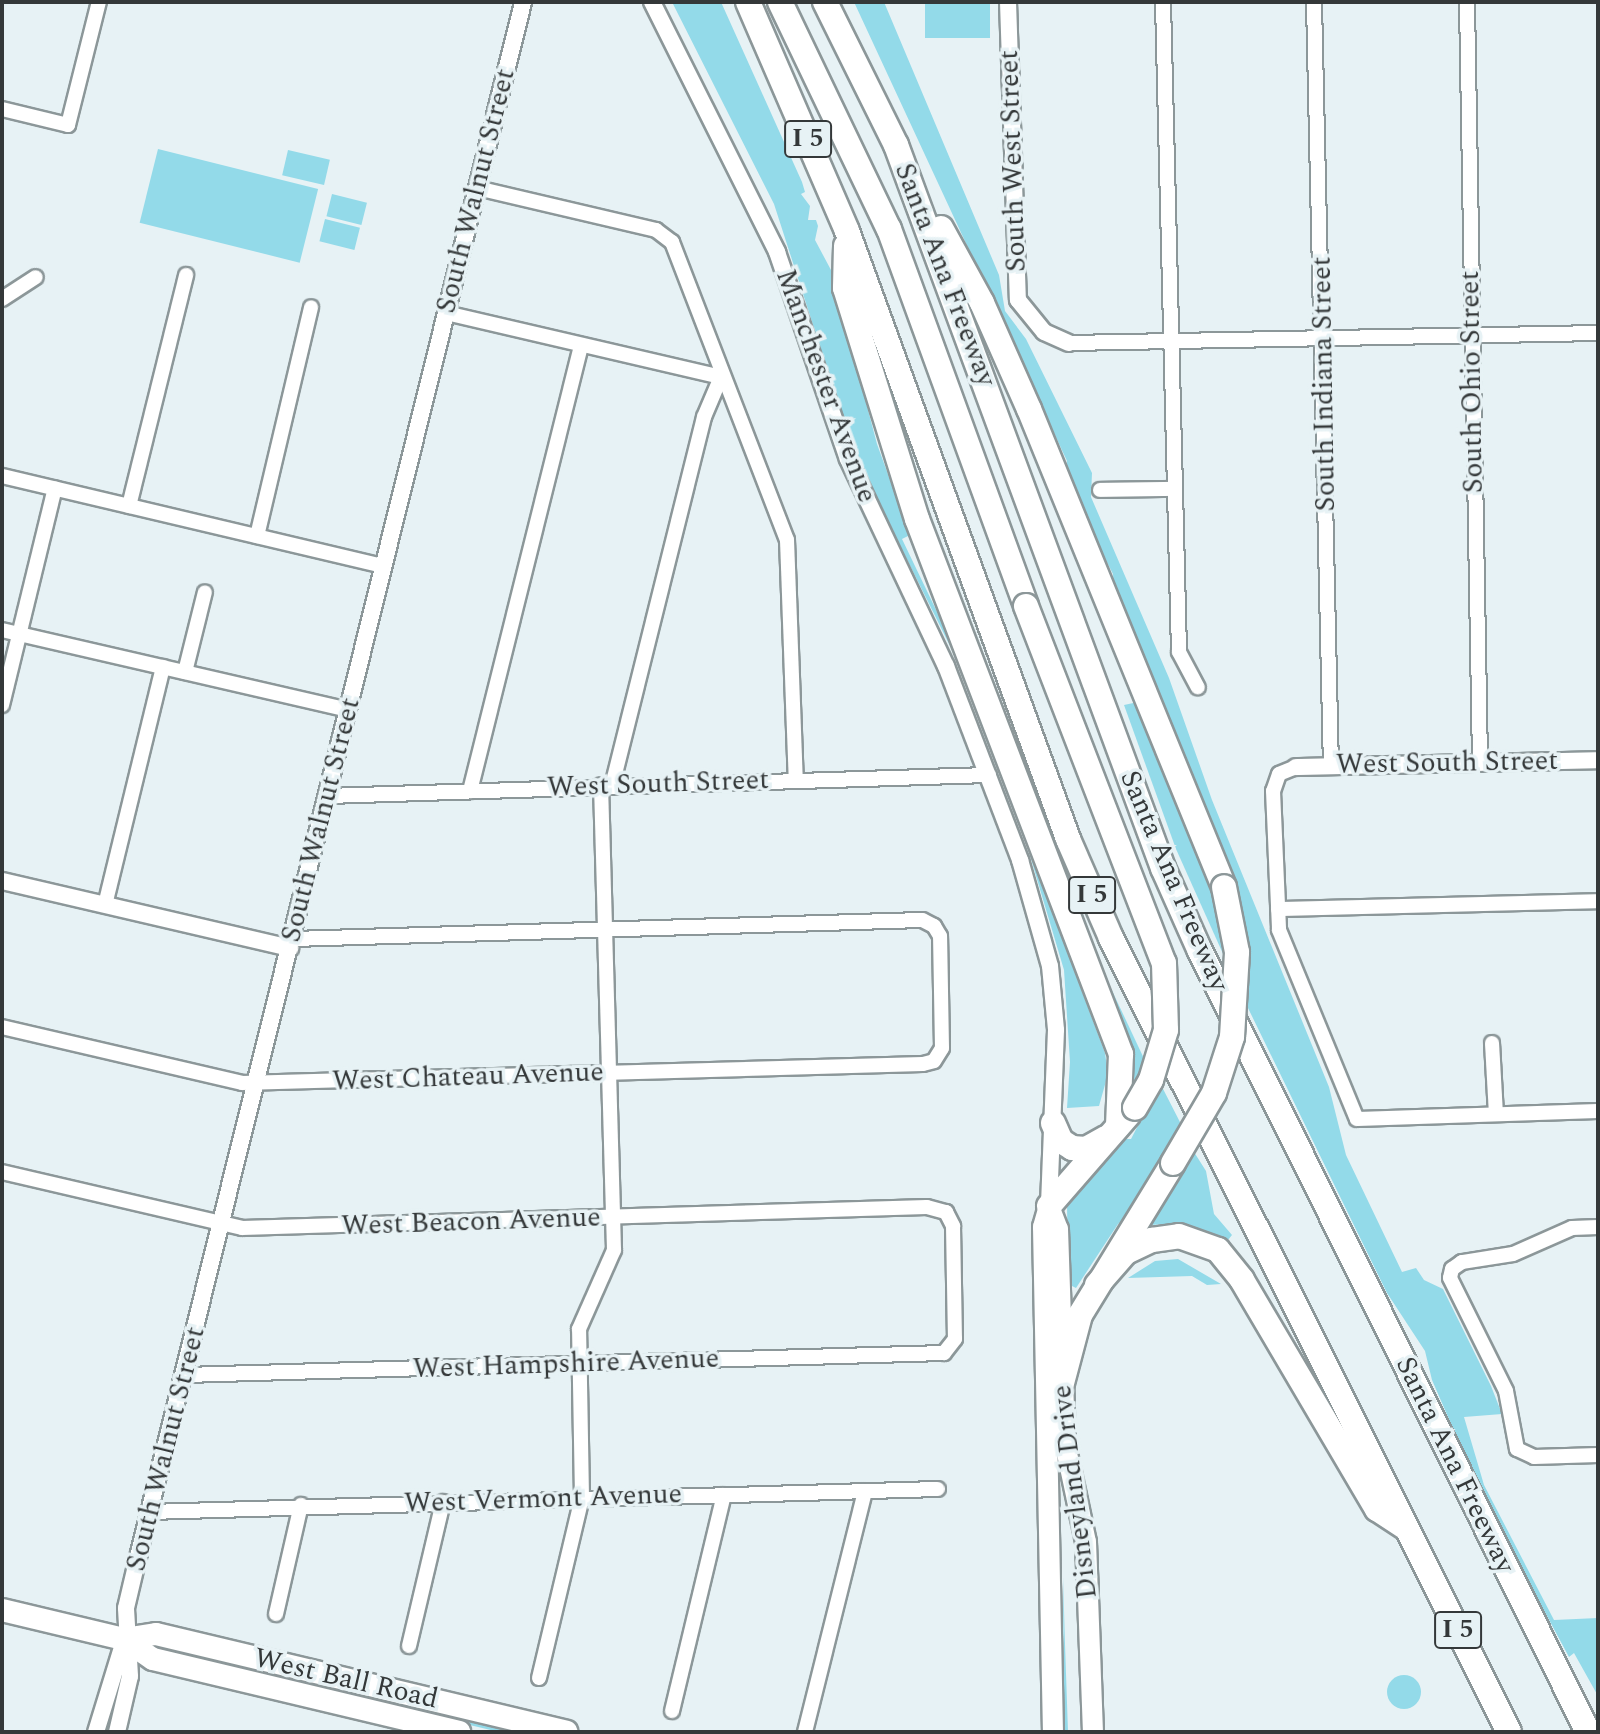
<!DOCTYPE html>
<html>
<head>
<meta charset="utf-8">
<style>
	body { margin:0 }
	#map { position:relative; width:1600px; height:1734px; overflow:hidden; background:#e7f2f5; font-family:Spectral,serif }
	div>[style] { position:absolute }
	.green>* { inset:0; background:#93dae9; transform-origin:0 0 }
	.round { border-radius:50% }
	.roads { filter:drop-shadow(2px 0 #8c9799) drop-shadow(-2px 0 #8c9799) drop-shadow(0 2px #8c9799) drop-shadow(0 -2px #8c9799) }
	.minor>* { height:14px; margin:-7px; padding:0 7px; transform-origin:7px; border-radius:7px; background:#fff }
	.tertiary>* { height:16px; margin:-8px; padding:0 8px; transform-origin:8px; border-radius:8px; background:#fff }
	.secondary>* { height:20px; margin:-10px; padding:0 10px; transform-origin:10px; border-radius:10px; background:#fff }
	.primary>* { height:22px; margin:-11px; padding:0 11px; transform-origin:11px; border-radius:11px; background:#fff }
	.motorway>* { height:24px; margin:-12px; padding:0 12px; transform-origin:12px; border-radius:12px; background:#fff }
	.bridges { filter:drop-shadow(2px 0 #8c9799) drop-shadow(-2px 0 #8c9799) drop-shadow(0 2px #8c9799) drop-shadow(0 -2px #8c9799) }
	.motorway-bridge>* { height:24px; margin:-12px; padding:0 12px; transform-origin:12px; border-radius:12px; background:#fff }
	span { translate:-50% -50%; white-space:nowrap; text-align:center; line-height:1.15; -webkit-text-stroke:7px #e7f2f5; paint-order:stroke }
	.shield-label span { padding:2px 6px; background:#e7f2f5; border:2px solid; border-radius:6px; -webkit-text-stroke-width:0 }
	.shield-label { font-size:26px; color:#343839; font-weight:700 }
	.street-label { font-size:28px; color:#343839 }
	.frame { position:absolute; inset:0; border:4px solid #343839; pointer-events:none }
</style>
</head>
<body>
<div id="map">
	<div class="green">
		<div style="clip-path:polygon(672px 2px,721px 2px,802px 182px,805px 192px,801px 194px,810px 206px,808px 220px,816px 220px,818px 226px,815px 240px,831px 270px,877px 444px,910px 535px,902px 539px,951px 641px,1105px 1053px,1108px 1074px,1099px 1106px,1067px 1108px,1070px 1062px,1064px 970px,1025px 839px,955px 656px,855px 455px,774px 204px)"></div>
		<div style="clip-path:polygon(854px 2px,884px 2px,999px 275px,1005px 311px,1026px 339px,1092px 473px,1091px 497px,1169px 678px,1212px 800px,1329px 1087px,1346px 1155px,1402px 1272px,1416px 1268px,1424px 1280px,1443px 1289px,1491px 1386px,1502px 1414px,1464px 1417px,1484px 1485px,1554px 1620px,1598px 1618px,1598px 1696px,1574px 1653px,1569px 1657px,1481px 1493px,1432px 1380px,1425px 1351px,1387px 1293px,1248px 1008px,1247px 946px,1114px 597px,1113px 574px,1063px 477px,1067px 461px)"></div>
		<div style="left:925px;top:2px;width:65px;height:36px"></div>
		<div style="left:158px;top:149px;width:165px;height:76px;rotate:14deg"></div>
		<div style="left:288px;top:150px;width:43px;height:26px;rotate:13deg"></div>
		<div style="left:332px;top:194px;width:36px;height:23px;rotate:14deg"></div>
		<div style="left:325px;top:219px;width:36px;height:23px;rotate:14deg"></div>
		<div style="clip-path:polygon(1138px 702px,1213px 893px,1228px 965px,1176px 849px,1124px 705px)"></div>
		<div style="clip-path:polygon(1076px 914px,1147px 1065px,1131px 1102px)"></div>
		<div style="clip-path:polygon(1160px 1083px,1183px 1128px,1130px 1215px,1118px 1224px,1076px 1288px,1068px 1284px,1067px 1202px,1122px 1139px,1131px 1139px)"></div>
		<div style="clip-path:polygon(1194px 1152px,1206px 1171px,1214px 1214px,1232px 1235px,1228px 1240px,1184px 1224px,1142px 1225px)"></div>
		<div style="clip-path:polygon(1178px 1259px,1221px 1284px,1207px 1285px,1192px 1276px,1128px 1278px,1155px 1261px)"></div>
		<div style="clip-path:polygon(1063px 1576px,1065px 1644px,1068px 1732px,1064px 1732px)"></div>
		<div style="clip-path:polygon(271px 1671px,526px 1732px,499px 1732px,248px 1672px)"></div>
		<div class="round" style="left:1387px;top:1675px;width:34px;height:34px"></div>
	</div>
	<div class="roads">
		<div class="minor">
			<div style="left:1163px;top:2px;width:650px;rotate:88.59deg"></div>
			<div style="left:1179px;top:652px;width:40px;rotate:62deg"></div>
			<div style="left:1314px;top:2px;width:764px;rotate:88.73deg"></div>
			<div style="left:1467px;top:2px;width:761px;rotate:89.02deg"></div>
			<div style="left:2px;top:109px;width:68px;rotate:13.6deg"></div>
			<div style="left:68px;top:125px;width:127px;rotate:-75.9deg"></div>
			<div style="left:477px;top:188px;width:184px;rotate:13.2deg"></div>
			<div style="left:656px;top:230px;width:20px;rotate:37deg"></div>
			<div style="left:672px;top:242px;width:319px;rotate:68.9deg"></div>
			<div style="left:787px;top:540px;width:240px;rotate:87.9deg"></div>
			<div style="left:2px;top:299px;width:40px;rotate:-32.9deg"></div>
			<div style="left:446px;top:313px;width:282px;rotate:13.1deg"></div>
			<div style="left:721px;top:377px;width:43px;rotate:113deg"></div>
			<div style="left:704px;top:417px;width:379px;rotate:104deg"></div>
			<div style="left:1069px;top:343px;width:529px;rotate:-1.08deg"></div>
			<div style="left:2px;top:476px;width:392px;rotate:13.3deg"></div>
			<div style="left:1100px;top:490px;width:74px;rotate:-0.8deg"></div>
			<div style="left:129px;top:506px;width:238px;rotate:-76.1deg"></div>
			<div style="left:257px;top:536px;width:235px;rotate:-76.7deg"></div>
			<div style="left:2px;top:630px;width:355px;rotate:13deg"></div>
			<div style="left:185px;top:672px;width:82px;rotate:-76deg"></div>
			<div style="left:2px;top:705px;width:223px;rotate:-76.3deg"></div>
			<div style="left:1296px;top:767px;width:18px;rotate:158deg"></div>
			<div style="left:1279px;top:774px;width:18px;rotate:109deg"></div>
			<div style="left:1273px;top:791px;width:139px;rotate:87.5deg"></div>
			<div style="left:1279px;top:930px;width:204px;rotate:67.6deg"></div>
			<div style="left:1357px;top:1119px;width:241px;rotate:-1.9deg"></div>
			<div style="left:470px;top:791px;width:459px;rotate:-76deg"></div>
			<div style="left:327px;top:796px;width:662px;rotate:-1.82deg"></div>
			<div style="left:105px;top:905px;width:245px;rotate:-76.3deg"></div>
			<div style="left:1278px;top:909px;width:320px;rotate:-1.4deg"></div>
			<div style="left:2px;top:1027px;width:246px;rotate:13.1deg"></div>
			<div style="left:242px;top:1083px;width:681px;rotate:-1.6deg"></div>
			<div style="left:923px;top:1064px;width:11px;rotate:-15deg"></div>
			<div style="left:934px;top:1061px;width:15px;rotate:-58deg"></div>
			<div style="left:942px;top:1048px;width:112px;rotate:-91deg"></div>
			<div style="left:940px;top:936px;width:12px;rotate:-121deg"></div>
			<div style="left:934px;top:926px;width:13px;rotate:-153deg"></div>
			<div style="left:922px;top:920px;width:629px;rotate:178.27deg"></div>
			<div style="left:1492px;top:1043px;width:71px;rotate:86.8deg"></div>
			<div style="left:2px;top:1172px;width:246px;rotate:13.1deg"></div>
			<div style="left:242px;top:1228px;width:685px;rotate:-1.76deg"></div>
			<div style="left:927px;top:1207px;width:20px;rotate:15deg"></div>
			<div style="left:946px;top:1212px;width:16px;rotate:63deg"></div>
			<div style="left:953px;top:1226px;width:113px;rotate:89deg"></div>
			<div style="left:955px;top:1339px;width:18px;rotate:128deg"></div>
			<div style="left:944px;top:1353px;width:761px;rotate:178.34deg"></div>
			<div style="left:1598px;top:1227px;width:26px;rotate:178deg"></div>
			<div style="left:1572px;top:1228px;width:64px;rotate:156.2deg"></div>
			<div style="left:1513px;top:1254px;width:52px;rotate:171.1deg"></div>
			<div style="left:1462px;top:1262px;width:12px;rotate:145deg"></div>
			<div style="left:1452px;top:1269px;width:9px;rotate:103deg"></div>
			<div style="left:1450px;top:1278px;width:126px;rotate:63.6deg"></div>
			<div style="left:1506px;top:1391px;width:59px;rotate:79.3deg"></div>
			<div style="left:1517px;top:1449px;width:19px;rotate:25deg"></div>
			<div style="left:1534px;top:1457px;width:64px;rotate:-1.8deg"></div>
			<div style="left:149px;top:1512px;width:789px;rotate:-1.67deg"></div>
			<div style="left:276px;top:1614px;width:112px;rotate:-77.1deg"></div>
			<div style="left:409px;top:1646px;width:148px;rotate:-76.7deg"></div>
			<div style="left:539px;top:1678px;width:186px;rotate:-76.6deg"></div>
			<div style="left:582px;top:1497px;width:168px;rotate:-91deg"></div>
			<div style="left:579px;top:1329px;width:86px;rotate:-66.1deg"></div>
			<div style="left:614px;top:1250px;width:465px;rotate:-91.6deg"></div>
			<div style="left:672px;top:1711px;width:222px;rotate:-76.5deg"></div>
			<div style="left:805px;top:1732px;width:248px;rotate:-76deg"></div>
		</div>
		<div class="tertiary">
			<div style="left:652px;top:2px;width:280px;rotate:63.4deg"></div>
			<div style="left:777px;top:252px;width:219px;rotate:71.1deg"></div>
			<div style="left:848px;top:459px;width:229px;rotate:64.7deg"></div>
			<div style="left:946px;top:666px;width:208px;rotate:69.1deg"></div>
			<div style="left:1020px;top:860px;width:110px;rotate:74.2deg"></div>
			<div style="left:1050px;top:966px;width:64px;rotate:84.6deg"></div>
			<div style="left:1056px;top:1030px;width:176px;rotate:92.3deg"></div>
			<div style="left:1008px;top:2px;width:298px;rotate:88.1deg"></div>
			<div style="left:1018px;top:300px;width:41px;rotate:50.9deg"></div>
			<div style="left:1044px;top:332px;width:27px;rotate:24deg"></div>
			<div style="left:1296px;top:767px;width:302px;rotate:-1.3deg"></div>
			<div style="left:2px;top:881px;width:296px;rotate:13.1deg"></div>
			<div style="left:96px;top:1732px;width:95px;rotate:-72.9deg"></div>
			<div style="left:117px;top:1732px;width:57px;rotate:-76.9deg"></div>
			<div style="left:130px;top:1676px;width:68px;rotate:-93.4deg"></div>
			<div style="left:126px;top:1608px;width:57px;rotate:-76.7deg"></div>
			<div style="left:139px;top:1553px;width:1598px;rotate:-76.09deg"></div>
		</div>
		<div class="secondary">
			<div style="left:1049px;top:1206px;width:25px;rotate:69deg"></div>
			<div style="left:1058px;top:1229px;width:215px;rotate:88.1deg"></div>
			<div style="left:1065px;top:1444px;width:100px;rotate:77.9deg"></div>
			<div style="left:1086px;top:1542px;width:190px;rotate:87.9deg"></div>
			<div style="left:1049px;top:1206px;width:22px;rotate:106deg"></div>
			<div style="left:1043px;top:1227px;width:505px;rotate:88.87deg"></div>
		</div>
		<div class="primary">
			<div style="left:2px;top:1610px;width:125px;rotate:13.4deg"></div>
			<div style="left:124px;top:1639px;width:35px;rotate:35deg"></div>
			<div style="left:153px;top:1659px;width:315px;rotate:13.4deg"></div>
			<div style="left:124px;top:1639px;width:32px;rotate:-9deg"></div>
			<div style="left:156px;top:1634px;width:422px;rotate:13.4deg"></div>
		</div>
		<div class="motorway">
			<div style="left:748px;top:2px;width:249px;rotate:66.6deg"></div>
			<div style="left:847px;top:231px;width:647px;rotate:70.02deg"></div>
			<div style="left:1068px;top:839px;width:108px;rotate:66.5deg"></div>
			<div style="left:1111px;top:938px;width:888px;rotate:63.38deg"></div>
			<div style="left:780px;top:2px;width:252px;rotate:64.4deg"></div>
			<div style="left:889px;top:229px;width:401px;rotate:70deg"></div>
			<div style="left:825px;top:2px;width:160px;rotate:63.6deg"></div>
			<div style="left:896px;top:145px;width:771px;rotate:69.73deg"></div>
			<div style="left:1163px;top:868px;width:91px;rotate:66deg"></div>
			<div style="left:1200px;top:951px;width:872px;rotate:63.58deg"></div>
			<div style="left:941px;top:228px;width:85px;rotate:61.3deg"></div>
			<div style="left:982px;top:303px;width:116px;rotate:66.1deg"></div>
			<div style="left:1029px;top:409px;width:516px;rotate:67.81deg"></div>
			<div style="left:846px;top:246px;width:42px;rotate:91.4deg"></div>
			<div style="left:845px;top:288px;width:242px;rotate:72.7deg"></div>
			<div style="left:917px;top:519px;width:573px;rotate:69.13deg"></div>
			<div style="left:1121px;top:1054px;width:72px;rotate:92.4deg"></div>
			<div style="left:1053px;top:1123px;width:20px;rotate:66deg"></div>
			<div style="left:1061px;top:1141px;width:13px;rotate:32deg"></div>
			<div style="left:1072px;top:1148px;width:14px;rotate:4deg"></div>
			<div style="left:1086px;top:1149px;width:23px;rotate:-29deg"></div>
			<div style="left:1049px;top:1206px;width:121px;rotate:-49deg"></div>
			<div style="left:1097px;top:1285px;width:44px;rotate:-48.7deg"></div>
			<div style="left:1126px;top:1252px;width:29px;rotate:-25deg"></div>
			<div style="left:1152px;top:1240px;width:27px;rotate:-8deg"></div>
			<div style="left:1179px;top:1236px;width:41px;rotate:19.7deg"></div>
			<div style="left:1218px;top:1250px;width:38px;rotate:51deg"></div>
			<div style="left:1242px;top:1280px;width:266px;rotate:59.5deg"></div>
			<div style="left:1377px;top:1509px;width:35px;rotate:33deg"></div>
			<div style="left:1061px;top:1387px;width:74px;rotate:-75.2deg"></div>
			<div style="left:1080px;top:1315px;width:178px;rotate:-58.5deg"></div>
		</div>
	</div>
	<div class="bridges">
		<div class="motorway-bridge">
			<div style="left:1026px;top:606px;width:383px;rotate:68.9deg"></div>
			<div style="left:1164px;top:963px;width:67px;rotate:88.3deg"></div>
			<div style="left:1166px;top:1030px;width:52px;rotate:106.7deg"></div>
			<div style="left:1151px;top:1080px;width:32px;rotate:120deg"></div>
			<div style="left:1173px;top:1163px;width:81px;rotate:-59.6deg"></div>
			<div style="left:1214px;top:1093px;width:59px;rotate:-72.2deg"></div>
			<div style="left:1232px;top:1037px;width:85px;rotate:-86.6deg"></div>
			<div style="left:1237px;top:952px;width:66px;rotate:-101.3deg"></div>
		</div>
	</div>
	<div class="shield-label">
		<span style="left:808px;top:139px">I 5</span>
		<span style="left:1092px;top:895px">I 5</span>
		<span style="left:1458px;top:1630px">I 5</span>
	</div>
	<div class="street-label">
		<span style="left:1013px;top:161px;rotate:-92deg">South West Street</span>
		<span style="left:476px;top:191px;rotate:-76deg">South Walnut Street</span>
		<span style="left:945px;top:275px;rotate:69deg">Santa Ana Freeway</span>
		<span style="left:1472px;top:382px;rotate:-91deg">South Ohio Street</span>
		<span style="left:1324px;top:384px;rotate:-91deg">South Indiana Street</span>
		<span style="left:826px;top:386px;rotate:70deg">Manchester Avenue</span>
		<span style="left:1447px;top:763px;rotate:-1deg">West South Street</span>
		<span style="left:658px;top:784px;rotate:-2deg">West South Street</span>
		<span style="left:321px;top:820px;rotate:-76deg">South Walnut Street</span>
		<span style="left:1174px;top:881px;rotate:67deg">Santa Ana Freeway</span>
		<span style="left:468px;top:1077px;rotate:-2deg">West Chateau Avenue</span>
		<span style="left:471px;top:1222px;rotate:-2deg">West Beacon Avenue</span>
		<span style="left:566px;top:1364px;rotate:-2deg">West Hampshire Avenue</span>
		<span style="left:166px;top:1449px;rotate:-76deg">South Walnut Street</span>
		<span style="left:1455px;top:1465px;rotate:64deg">Santa Ana Freeway</span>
		<span style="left:1075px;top:1492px;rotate:-97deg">Disneyland Drive</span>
		<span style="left:543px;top:1499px;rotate:-2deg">West Vermont Avenue</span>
		<span style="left:346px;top:1679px;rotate:13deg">West Ball Road</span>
	</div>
	<div class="frame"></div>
</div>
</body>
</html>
